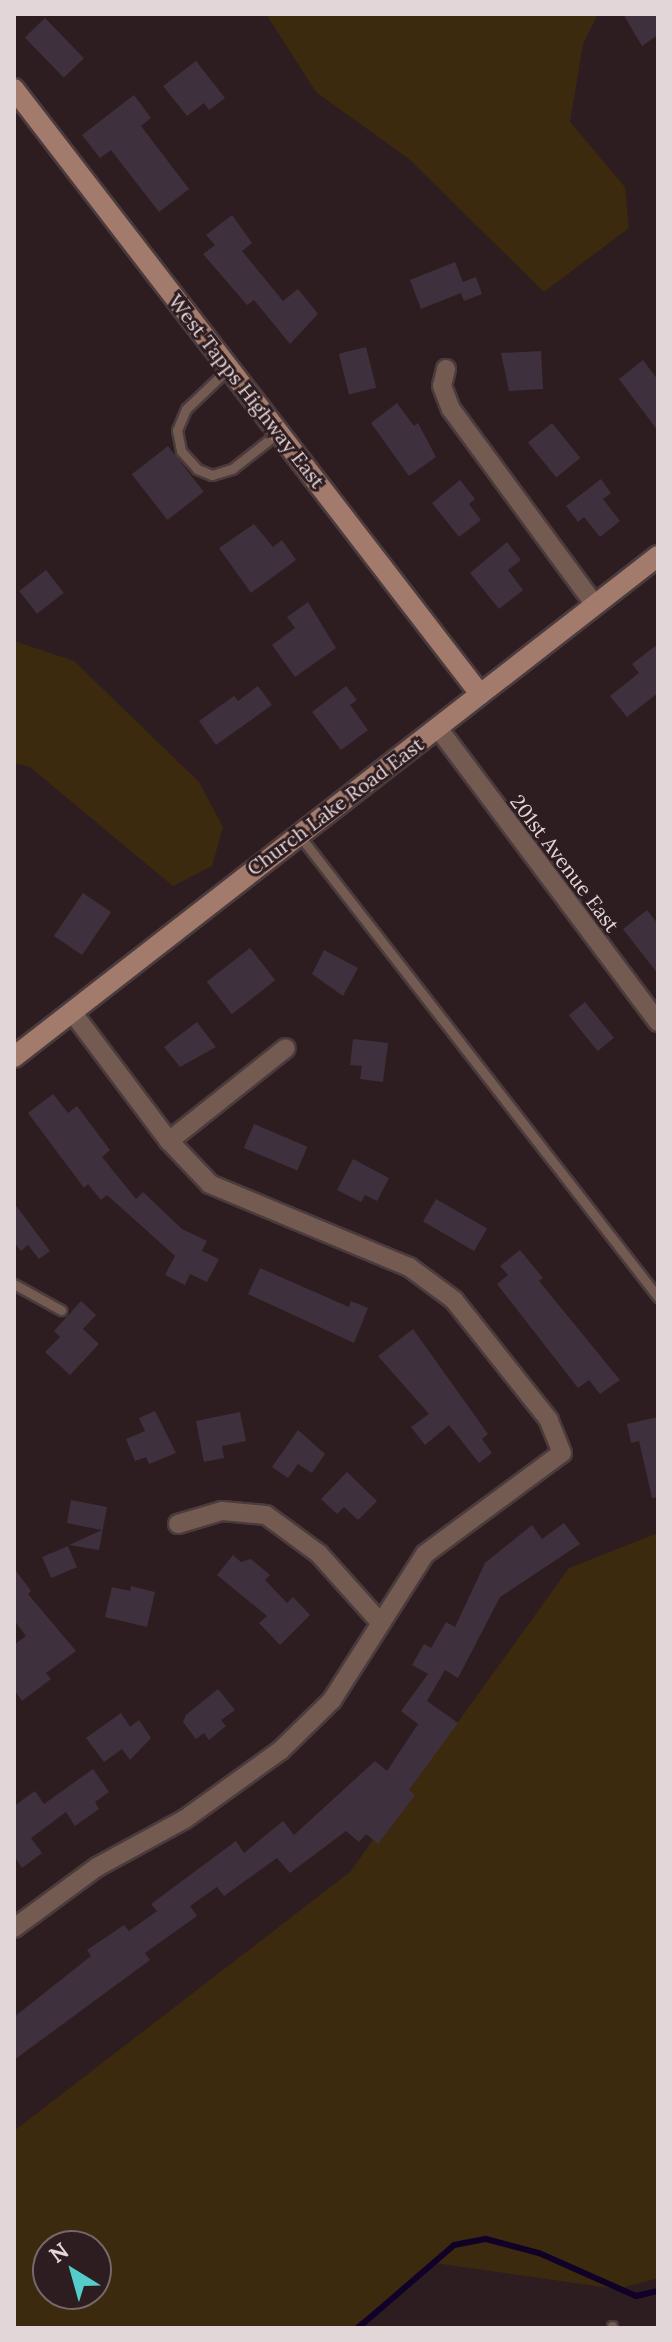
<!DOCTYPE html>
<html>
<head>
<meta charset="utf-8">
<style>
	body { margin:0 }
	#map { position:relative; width:672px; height:2342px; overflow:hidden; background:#2e1d20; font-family:Lora,serif }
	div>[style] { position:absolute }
	.green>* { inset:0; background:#3b2a0d }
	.stream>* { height:6px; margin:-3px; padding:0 3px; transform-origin:3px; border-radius:3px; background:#110128 }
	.building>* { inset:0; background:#3e303c; transform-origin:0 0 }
	.roads { filter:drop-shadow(2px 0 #4b3b3d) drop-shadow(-2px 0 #4b3b3d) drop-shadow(0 2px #4b3b3d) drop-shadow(0 -2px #4b3b3d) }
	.lane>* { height:9px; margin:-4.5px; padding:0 4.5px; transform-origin:4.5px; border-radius:4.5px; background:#745b52 }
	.street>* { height:18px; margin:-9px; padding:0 9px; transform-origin:9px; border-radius:9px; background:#745b52 }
	.secondary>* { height:20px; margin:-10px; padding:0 10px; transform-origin:10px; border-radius:10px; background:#a37b6c }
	span { translate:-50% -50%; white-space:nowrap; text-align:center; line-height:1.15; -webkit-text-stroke:6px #2e1d20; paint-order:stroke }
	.street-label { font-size:20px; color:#e3d6d8 }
	.frame { position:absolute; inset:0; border:16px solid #e3d6d8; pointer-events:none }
	.north { position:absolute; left:32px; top:2230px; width:80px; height:80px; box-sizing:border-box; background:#2e1d20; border:2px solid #76676a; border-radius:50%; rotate:323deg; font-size:22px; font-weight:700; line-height:32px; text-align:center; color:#e3d6d8 }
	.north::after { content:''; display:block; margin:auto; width:28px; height:36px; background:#53cdca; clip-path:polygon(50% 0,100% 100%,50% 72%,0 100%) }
</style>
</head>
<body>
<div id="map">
	<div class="green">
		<div style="clip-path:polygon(266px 14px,598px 14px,583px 44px,570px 122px,625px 187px,629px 228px,544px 292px,409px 159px,316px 92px)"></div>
		<div style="clip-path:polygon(14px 641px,74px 661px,199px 782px,223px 827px,212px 866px,173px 886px,30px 767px,14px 763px)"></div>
		<div style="clip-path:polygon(evenodd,658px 1533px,658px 2278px,617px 2289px,435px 2263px,351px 2328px,14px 2328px,14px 2131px,350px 1872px,569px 1568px,658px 1533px,48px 2246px,96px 2246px,96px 2294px,48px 2294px,48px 2246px)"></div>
	</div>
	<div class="stream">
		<div style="left:358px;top:2328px;width:127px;rotate:-40.8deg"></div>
		<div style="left:454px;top:2245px;width:33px;rotate:-11deg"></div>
		<div style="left:486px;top:2239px;width:55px;rotate:14.8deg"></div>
		<div style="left:539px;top:2253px;width:106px;rotate:23.9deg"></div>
		<div style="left:636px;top:2296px;width:23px;rotate:-13deg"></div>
	</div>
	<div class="building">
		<div style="clip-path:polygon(623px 14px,658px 14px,658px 35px,642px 46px)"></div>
		<div style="left:45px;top:18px;width:56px;height:28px;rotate:46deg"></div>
		<div style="clip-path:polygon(196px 61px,225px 98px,209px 110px,204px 103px,187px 116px,163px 86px)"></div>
		<div style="clip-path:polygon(134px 95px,151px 118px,141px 126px,189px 189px,159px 212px,111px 150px,100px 158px,82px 135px)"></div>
		<div style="clip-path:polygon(232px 215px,252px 243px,242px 251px,283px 301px,298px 289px,318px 314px,290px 344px,254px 300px,247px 305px,203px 254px,215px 245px,206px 235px)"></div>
		<div style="clip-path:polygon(455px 262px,463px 282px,476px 277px,482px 294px,464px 301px,461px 293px,421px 309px,410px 280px)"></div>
		<div style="left:366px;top:347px;width:42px;height:28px;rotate:76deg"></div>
		<div style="clip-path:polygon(541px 351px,543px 389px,509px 391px,501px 353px)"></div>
		<div style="clip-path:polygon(643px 360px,658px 380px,658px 431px,619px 379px)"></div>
		<div style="clip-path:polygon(397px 403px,414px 426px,418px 423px,436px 457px,409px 476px,371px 423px)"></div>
		<div style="left:552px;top:423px;width:45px;height:31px;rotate:51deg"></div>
		<div style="left:168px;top:446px;width:58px;height:46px;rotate:52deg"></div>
		<div style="clip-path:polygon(601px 479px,611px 493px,603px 499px,620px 521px,600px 537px,584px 517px,578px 522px,566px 506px)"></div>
		<div style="clip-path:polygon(460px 480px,475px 499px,469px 504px,481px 520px,459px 537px,432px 503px)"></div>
		<div style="clip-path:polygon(254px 524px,273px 547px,282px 540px,296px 560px,251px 593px,219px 548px)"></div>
		<div style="clip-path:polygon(507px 542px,521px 560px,508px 570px,523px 590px,499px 609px,470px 573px)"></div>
		<div style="left:46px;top:570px;width:29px;height:34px;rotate:52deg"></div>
		<div style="clip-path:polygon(308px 602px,336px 648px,295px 677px,272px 645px,295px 628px,287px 617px)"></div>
		<div style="clip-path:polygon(658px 644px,658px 693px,627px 717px,610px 696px,639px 673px,632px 664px)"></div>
		<div style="clip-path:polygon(258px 686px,272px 705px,216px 745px,199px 721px,234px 696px,238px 701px)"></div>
		<div style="clip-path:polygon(346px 686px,357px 700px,350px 705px,368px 730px,341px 750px,312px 712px)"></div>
		<div style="left:83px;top:893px;width:34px;height:52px;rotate:34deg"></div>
		<div style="clip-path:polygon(647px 910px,658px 924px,658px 974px,623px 929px)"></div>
		<div style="left:250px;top:948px;width:41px;height:55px;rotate:52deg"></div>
		<div style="clip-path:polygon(324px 950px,358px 968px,343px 996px,312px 974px)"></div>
		<div style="left:585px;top:1002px;width:46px;height:21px;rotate:51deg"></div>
		<div style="clip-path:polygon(197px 1022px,216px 1047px,180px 1067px,164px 1047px)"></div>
		<div style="clip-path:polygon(353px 1039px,388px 1043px,383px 1082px,360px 1079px,362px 1066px,350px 1065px)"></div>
		<div style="clip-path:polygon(53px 1094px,68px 1113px,77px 1106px,110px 1150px,102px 1157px,136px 1199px,143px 1192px,182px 1229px,207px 1241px,202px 1251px,219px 1259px,207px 1282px,190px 1274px,185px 1285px,165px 1275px,175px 1256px,107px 1195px,101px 1200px,88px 1184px,84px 1188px,28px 1113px)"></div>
		<div style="left:254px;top:1124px;width:58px;height:26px;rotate:23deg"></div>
		<div style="clip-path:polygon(353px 1159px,389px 1178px,377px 1201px,365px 1195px,361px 1202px,337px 1190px)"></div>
		<div style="left:436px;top:1199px;width:59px;height:26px;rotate:30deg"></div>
		<div style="clip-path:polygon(14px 1203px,50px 1251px,39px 1259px,28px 1245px,21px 1251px,14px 1242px)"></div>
		<div style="clip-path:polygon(520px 1250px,543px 1278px,539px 1281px,620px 1380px,600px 1394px,589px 1380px,578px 1388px,497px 1284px,508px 1275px,500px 1266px)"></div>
		<div style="clip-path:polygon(260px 1268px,349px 1307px,351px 1301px,368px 1308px,354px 1343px,248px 1294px)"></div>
		<div style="clip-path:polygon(81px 1301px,96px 1315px,83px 1329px,99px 1344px,70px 1375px,45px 1352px,60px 1337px,54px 1331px)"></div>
		<div style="clip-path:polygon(413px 1329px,488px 1434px,482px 1439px,492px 1453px,479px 1463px,449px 1425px,425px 1445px,411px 1427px,429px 1414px,378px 1356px)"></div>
		<div style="clip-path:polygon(155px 1411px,176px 1453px,149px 1464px,146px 1457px,135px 1461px,126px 1439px,145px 1431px,139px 1418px)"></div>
		<div style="clip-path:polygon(240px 1412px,246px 1441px,222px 1446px,224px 1458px,204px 1462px,196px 1421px)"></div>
		<div style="clip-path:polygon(658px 1417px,658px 1497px,652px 1498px,639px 1441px,631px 1443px,627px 1424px)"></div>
		<div style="clip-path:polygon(298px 1430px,325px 1454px,312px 1473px,298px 1464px,288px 1478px,272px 1467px)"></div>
		<div style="clip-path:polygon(347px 1472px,377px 1501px,358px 1520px,344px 1507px,337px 1514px,321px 1499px)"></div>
		<div style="clip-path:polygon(71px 1500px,107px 1507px,99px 1550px,69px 1545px,102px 1530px,67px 1523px)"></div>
		<div style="clip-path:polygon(564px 1523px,580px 1544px,500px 1597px,458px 1678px,445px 1670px,427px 1701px,458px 1723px,409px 1790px,415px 1795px,378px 1844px,366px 1834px,359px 1842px,346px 1831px,290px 1873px,277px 1858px,224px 1896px,217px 1887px,190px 1906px,197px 1916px,145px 1953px,150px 1960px,14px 2060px,14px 2017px,91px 1956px,87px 1950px,124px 1925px,129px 1931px,157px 1911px,151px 1904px,236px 1841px,244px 1853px,283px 1821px,294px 1835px,375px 1761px,387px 1771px,418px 1724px,401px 1711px,428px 1674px,412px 1665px,424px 1644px,431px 1648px,446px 1622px,455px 1627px,485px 1563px,532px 1525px,542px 1539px)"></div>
		<div style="left:68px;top:1546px;width:23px;height:28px;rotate:67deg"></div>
		<div style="clip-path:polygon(233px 1555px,241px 1562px,251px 1559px,270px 1575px,265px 1580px,287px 1603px,293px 1597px,310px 1615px,280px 1645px,259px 1623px,267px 1616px,217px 1575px)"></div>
		<div style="clip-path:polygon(14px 1568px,31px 1591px,28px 1594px,76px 1651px,46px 1673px,51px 1679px,22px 1701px,14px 1690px,14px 1645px,26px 1636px,14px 1620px)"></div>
		<div style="clip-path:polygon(131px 1586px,155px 1592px,147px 1627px,105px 1617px,112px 1587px,130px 1591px)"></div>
		<div style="clip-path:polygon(218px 1689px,235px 1710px,221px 1720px,226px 1726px,209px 1740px,204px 1733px,196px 1739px,183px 1722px,186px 1715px)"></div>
		<div style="clip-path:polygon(121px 1713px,130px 1727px,139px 1720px,151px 1738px,130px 1760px,122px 1749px,104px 1762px,86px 1738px)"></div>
		<div style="clip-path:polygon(93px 1769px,109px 1792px,95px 1802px,99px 1809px,75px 1826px,66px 1812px,31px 1838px,42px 1853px,22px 1868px,14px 1856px,14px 1806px,35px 1791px,44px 1804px)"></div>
	</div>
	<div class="roads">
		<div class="lane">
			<div style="left:229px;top:368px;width:59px;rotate:136.4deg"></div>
			<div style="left:186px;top:409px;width:23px;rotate:113deg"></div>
			<div style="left:177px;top:430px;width:21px;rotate:79deg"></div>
			<div style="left:181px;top:451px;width:24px;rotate:48deg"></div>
			<div style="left:197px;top:469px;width:16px;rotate:22deg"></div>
			<div style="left:212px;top:475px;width:21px;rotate:-17deg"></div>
			<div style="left:232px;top:469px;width:60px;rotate:-38.2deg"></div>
			<div style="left:299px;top:835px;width:585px;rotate:52.15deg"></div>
			<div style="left:14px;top:1284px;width:54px;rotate:29deg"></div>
			<div style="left:612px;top:2326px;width:2px;rotate:90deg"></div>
		</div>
		<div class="street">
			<div style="left:446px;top:369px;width:17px;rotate:103deg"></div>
			<div style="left:442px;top:386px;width:25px;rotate:69deg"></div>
			<div style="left:451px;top:409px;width:243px;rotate:53.7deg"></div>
			<div style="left:438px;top:728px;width:367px;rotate:53.2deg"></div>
			<div style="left:169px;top:1141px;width:149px;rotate:-38.5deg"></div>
			<div style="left:178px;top:1524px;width:46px;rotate:-16.5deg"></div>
			<div style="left:222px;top:1511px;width:44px;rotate:5.2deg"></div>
			<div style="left:266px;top:1515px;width:66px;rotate:36.3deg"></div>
			<div style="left:319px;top:1554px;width:90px;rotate:48.2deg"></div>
			<div style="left:14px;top:1928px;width:103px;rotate:-36.3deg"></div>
			<div style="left:97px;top:1867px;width:100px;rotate:-28.6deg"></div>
			<div style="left:185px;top:1819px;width:118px;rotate:-35.7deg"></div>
			<div style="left:281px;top:1750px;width:71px;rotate:-44.4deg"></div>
			<div style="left:332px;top:1700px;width:173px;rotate:-57.5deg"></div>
			<div style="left:425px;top:1554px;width:170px;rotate:-36.4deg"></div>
			<div style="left:562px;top:1453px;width:35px;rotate:-112deg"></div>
			<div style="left:549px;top:1420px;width:153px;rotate:-128.4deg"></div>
			<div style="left:454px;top:1300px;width:56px;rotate:-143.7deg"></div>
			<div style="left:409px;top:1267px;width:216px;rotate:-157.4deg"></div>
			<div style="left:210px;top:1184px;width:59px;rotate:-133.6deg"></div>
			<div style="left:169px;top:1141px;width:161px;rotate:-126.9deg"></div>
		</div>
		<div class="secondary">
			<div style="left:14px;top:89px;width:764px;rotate:52.39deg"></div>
			<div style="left:14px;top:1057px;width:816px;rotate:-37.88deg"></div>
		</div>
	</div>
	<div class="street-label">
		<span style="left:247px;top:391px;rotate:52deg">West Tapps Highway East</span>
		<span style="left:335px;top:806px;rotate:-37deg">Church Lake Road East</span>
		<span style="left:565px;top:863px;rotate:53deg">201st Avenue East</span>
	</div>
	<div class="frame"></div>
	<div class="north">N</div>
</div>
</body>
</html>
